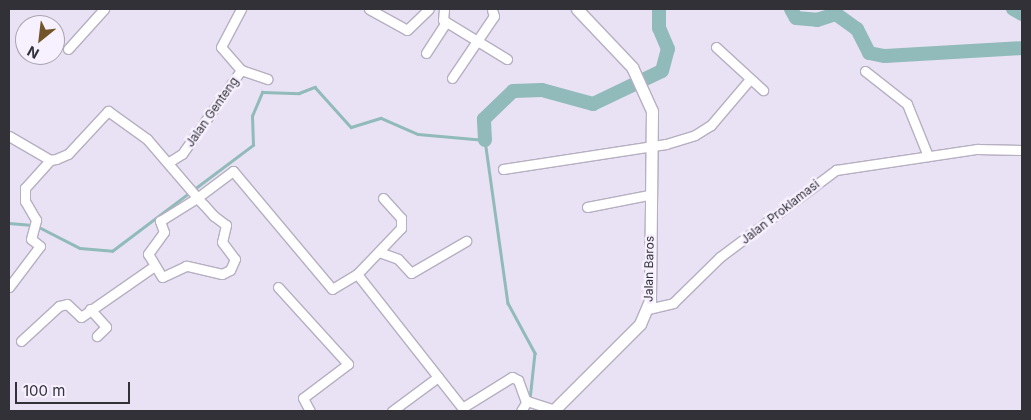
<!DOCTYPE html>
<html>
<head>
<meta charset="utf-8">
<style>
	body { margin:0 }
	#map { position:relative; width:1031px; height:420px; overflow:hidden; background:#e9e2f4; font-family:Inter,sans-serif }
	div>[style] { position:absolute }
	.stream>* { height:2.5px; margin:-1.25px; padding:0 1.25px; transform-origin:1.25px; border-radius:1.25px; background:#91baba }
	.river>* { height:14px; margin:-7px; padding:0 7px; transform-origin:7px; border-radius:7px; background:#91baba }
	.roads { filter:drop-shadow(1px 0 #b6afc1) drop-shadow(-1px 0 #b6afc1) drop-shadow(0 1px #b6afc1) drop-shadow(0 -1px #b6afc1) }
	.minor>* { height:9px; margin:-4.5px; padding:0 4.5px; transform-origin:4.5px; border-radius:4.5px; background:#fff }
	.major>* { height:11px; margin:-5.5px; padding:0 5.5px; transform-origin:5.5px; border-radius:5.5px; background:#fff }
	span { translate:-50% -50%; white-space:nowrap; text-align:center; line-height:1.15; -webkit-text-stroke:5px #f6f0ff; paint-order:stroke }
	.street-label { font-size:12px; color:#333138 }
	.frame { position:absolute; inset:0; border:10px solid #333138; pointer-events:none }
	.north { position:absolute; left:15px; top:15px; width:50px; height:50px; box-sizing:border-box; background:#f6f0ff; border:1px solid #a8a4af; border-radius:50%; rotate:209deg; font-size:14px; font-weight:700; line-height:20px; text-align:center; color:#333138 }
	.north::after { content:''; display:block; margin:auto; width:18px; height:22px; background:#725428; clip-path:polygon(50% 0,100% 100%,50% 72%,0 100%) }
	.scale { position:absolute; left:15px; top:382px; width:115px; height:22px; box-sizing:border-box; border:2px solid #333138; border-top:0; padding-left:6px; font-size:15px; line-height:18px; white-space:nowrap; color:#333138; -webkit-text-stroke:4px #f6f0ff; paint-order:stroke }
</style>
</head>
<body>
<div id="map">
	<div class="stream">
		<div style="left:193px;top:190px;width:75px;rotate:-36.9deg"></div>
		<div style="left:253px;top:145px;width:29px;rotate:-92deg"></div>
		<div style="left:252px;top:116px;width:26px;rotate:-67deg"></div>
		<div style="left:262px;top:92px;width:37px;rotate:2deg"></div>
		<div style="left:299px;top:93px;width:17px;rotate:-21deg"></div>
		<div style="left:315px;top:87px;width:54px;rotate:48deg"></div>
		<div style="left:351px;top:127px;width:31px;rotate:-17deg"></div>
		<div style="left:381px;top:118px;width:40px;rotate:23.4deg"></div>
		<div style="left:418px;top:134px;width:67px;rotate:5.1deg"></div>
		<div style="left:485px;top:140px;width:165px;rotate:82deg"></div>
		<div style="left:508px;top:303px;width:57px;rotate:61.6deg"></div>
		<div style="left:535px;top:353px;width:47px;rotate:96.1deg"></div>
		<div style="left:9px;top:223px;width:23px;rotate:5deg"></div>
		<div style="left:37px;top:226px;width:48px;rotate:27.1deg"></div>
		<div style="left:80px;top:248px;width:32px;rotate:5deg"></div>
		<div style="left:112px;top:251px;width:96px;rotate:-37deg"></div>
	</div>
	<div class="river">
		<div style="left:791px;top:9px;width:10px;rotate:61deg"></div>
		<div style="left:796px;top:18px;width:21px;rotate:5deg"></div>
		<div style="left:817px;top:20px;width:20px;rotate:-18deg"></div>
		<div style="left:836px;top:14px;width:26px;rotate:36deg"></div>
		<div style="left:857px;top:29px;width:27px;rotate:63deg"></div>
		<div style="left:869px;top:53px;width:16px;rotate:11deg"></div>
		<div style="left:885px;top:56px;width:137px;rotate:-3.3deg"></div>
		<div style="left:1013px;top:9px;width:10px;rotate:29deg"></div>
		<div style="left:485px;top:140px;width:21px;rotate:-93deg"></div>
		<div style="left:484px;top:119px;width:40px;rotate:-44deg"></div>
		<div style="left:513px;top:91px;width:29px;rotate:-2deg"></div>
		<div style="left:542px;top:90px;width:53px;rotate:15.4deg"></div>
		<div style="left:593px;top:104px;width:76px;rotate:-25.6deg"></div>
		<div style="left:662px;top:71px;width:23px;rotate:-75deg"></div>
		<div style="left:668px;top:49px;width:23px;rotate:-113deg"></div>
		<div style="left:659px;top:28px;width:19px;rotate:-90deg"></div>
	</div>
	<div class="roads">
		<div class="minor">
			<div style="left:369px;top:9px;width:43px;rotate:28.9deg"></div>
			<div style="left:407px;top:30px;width:30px;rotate:-44deg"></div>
			<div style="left:444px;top:9px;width:11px;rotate:95deg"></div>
			<div style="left:443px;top:20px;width:75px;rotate:31.4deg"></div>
			<div style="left:716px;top:47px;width:64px;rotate:42.5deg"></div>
			<div style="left:68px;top:49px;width:54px;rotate:-48deg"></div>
			<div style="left:426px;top:53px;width:37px;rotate:-57deg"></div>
			<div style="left:241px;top:70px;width:30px;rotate:-131deg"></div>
			<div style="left:221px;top:47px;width:43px;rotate:-62.2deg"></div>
			<div style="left:241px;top:70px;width:28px;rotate:19deg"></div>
			<div style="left:865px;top:71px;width:53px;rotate:38.2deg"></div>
			<div style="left:907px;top:104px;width:56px;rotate:68deg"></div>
			<div style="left:452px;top:78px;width:75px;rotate:-55.9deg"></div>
			<div style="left:494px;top:16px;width:6px;rotate:-108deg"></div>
			<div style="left:9px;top:136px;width:48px;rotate:30.3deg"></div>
			<div style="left:50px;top:160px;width:6px;rotate:-9deg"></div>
			<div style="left:56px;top:159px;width:13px;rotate:-23deg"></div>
			<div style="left:68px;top:154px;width:59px;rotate:-47.1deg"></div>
			<div style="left:108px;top:111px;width:48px;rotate:35.7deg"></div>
			<div style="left:147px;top:139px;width:74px;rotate:49.4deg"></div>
			<div style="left:195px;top:195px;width:4px;rotate:56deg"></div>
			<div style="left:197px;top:198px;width:10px;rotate:45deg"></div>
			<div style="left:204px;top:205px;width:15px;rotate:48deg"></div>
			<div style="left:214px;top:216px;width:15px;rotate:37deg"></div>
			<div style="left:226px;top:225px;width:17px;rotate:103deg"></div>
			<div style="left:222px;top:242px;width:21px;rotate:53deg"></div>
			<div style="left:235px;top:259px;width:12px;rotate:114deg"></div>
			<div style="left:230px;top:270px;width:9px;rotate:153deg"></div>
			<div style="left:222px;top:274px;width:37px;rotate:-167deg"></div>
			<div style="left:186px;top:266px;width:26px;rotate:155deg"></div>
			<div style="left:162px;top:277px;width:27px;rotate:-121deg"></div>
			<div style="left:148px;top:254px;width:27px;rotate:-54deg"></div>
			<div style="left:164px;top:232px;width:12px;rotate:-110deg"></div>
			<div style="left:160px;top:221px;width:44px;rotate:-31.9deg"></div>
			<div style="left:197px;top:198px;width:45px;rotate:-36.9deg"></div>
			<div style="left:233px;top:171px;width:154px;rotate:50deg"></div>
			<div style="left:332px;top:289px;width:29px;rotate:-31deg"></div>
			<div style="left:169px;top:162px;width:15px;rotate:-32deg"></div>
			<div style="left:182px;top:154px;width:103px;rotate:-54.9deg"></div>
			<div style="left:503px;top:169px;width:165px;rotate:-8.7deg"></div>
			<div style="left:666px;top:144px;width:30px;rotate:-17deg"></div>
			<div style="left:695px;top:135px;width:19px;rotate:-32deg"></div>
			<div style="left:711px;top:125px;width:60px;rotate:-49.7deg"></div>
			<div style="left:383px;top:198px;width:27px;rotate:48deg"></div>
			<div style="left:401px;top:218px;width:10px;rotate:90deg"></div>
			<div style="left:401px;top:228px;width:64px;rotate:133.7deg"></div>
			<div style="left:357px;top:274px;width:174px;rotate:51.8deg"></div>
			<div style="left:587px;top:207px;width:62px;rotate:-11.1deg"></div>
			<div style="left:379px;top:252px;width:20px;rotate:20deg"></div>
			<div style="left:398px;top:259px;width:19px;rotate:47deg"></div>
			<div style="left:411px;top:273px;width:64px;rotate:-30.2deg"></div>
			<div style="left:9px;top:287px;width:51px;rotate:-52.9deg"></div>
			<div style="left:40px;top:246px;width:11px;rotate:-142deg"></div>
			<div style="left:31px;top:239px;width:20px;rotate:-75deg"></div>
			<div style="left:36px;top:220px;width:22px;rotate:-120deg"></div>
			<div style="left:25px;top:201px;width:13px;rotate:-90deg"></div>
			<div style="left:25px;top:188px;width:38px;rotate:-48deg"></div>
			<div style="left:278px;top:287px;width:104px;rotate:47.7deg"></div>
			<div style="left:348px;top:364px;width:56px;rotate:142.9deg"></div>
			<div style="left:303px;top:398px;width:15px;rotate:62deg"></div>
			<div style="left:90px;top:309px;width:24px;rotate:48deg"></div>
			<div style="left:106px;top:327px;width:13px;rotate:135deg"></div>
			<div style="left:648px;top:309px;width:26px;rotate:-13deg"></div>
			<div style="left:673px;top:303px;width:66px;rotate:-44.4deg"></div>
			<div style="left:720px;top:257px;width:145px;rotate:-36.9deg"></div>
			<div style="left:836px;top:170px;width:143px;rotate:-8.5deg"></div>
			<div style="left:977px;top:149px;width:45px;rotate:1.3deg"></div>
			<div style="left:21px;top:341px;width:52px;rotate:-42.6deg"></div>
			<div style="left:59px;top:306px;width:8px;rotate:-14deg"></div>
			<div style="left:67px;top:304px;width:19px;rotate:43deg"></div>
			<div style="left:81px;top:317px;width:88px;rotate:-34.8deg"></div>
			<div style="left:462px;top:408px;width:59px;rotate:-31.8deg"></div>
			<div style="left:512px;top:377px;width:7px;rotate:27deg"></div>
			<div style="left:518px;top:380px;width:23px;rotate:70deg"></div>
			<div style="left:392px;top:411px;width:57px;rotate:-36.5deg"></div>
			<div style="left:521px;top:411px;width:12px;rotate:-59deg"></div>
			<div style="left:527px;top:401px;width:28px;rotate:18deg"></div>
		</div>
		<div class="major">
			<div style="left:553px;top:411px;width:123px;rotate:-45deg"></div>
			<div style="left:640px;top:324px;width:26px;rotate:-67deg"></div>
			<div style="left:650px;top:300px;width:189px;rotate:-89.4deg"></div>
			<div style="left:652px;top:111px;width:48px;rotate:-114.4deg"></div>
			<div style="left:632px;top:67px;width:80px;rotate:-133.5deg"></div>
		</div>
	</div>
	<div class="street-label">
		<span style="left:212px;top:112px;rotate:-55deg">Jalan Genteng</span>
		<span style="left:780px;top:212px;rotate:-38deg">Jalan Proklamasi</span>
		<span style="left:649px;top:269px;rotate:-89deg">Jalan Baros</span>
	</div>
	<div class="frame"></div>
	<div class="north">N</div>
	<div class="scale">100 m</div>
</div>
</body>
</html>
